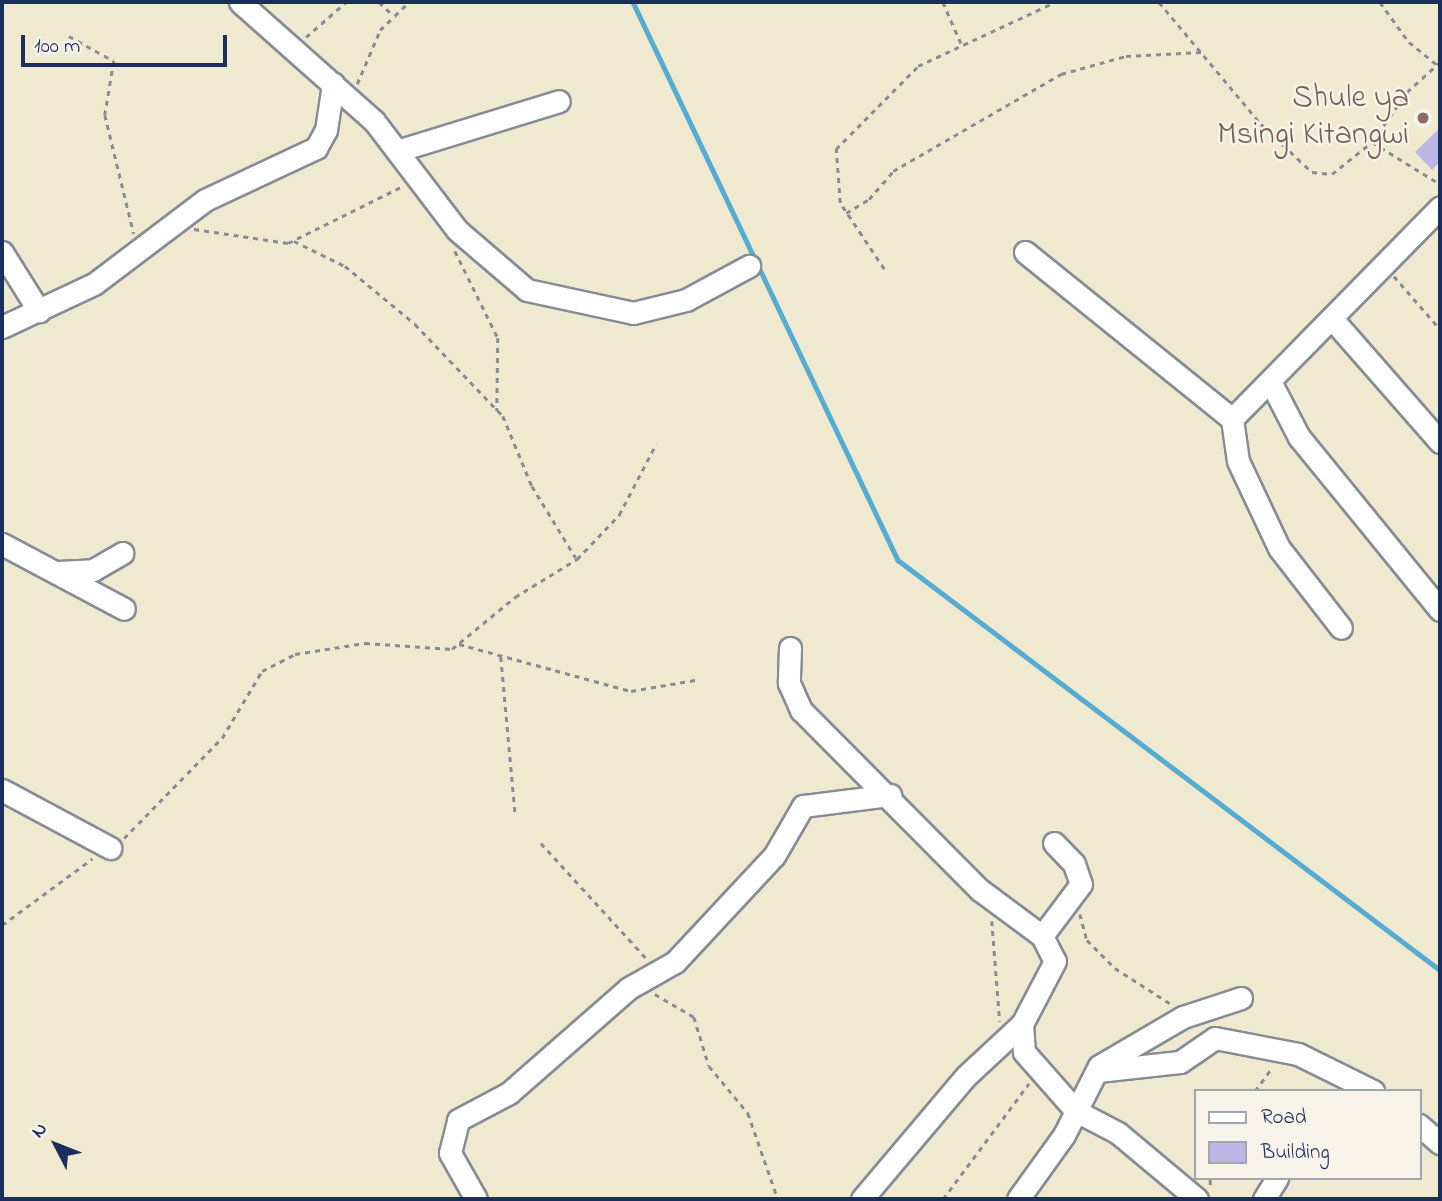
<!DOCTYPE html>
<html>
<head>
<meta charset="utf-8">
<style>
	body { margin:0 }
	#map { position:relative; width:1442px; height:1201px; overflow:hidden; background:#efe9cf; font-family:"Indie Flower",sans-serif }
	div>[style] { position:absolute }
	[style*='--x'] { left:calc(var(--x)*1px); top:calc(var(--y)*1px); width:calc(var(--w)*1px); rotate:calc(var(--a)*1deg) }
	.stream>* { height:4.5px; margin:-2.25px; padding:0 2.25px; transform-origin:2.25px; border-radius:2.25px; background:#55acd2 }
	.building>* { inset:0; background:#bdb5e3 }
	.path>* { height:2.5px; margin-top:-1.25px; transform-origin:0; background:repeating-linear-gradient(90deg,#858c96 0 5px,transparent 0 10px) }
	.roads { filter:drop-shadow(2px 0 #858c96) drop-shadow(-2px 0 #858c96) drop-shadow(0 2px #858c96) drop-shadow(0 -2px #858c96) }
	.minor>* { height:21px; margin:-10.5px; padding:0 10.5px; transform-origin:10.5px; border-radius:10.5px; background:#fff }
	.dots>* { width:19px; height:19px; translate:-50% -50%; box-sizing:border-box; border:4px solid #f7f3e8; border-radius:50% }
	span { translate:-50% -50%; white-space:nowrap; text-align:center; line-height:1.15; -webkit-text-stroke:5px #f7f3e8; paint-order:stroke }
	.education-label { font-size:32px; color:#785e54 }
	.right { translate:-100% -50%; text-align:right }
	.frame { position:absolute; inset:0; border:4px solid #1b2f5e; pointer-events:none }
	.legend { position:absolute; left:1194px; top:1089px; width:228px; height:91px; box-sizing:border-box; background:#f7f3e8; border:2px solid #9fa5b1; margin:0; padding:9px 12px; list-style:none; font-size:21px; color:#1b2f5e }
	.legend li { display:flex; align-items:center; gap:14px; height:35px }
	.legend b { width:35px; border:2px solid #9fa5b1 }
	.north { position:absolute; left:21px; top:1110px; width:70px; height:70px; -webkit-text-stroke:5px #f7f3e8; paint-order:stroke; rotate:312deg; font-size:19px; font-weight:700; line-height:28px; text-align:center; color:#1b2f5e }
	.north::after { content:''; display:block; margin:auto; width:24px; height:32px; background:#1b2f5e; clip-path:polygon(50% 0,100% 100%,50% 72%,0 100%) }
	.scale { position:absolute; left:21px; top:35px; width:206px; height:32px; box-sizing:border-box; border:4px solid #1b2f5e; border-top:0; padding-left:9px; font-size:21px; line-height:24px; white-space:nowrap; color:#1b2f5e; -webkit-text-stroke:5px #f7f3e8; paint-order:stroke }
</style>
</head>
<body>
<div id="map">
	<div class="stream">
		<i style="--x:633;--y:2;--w:618;--a:64.6"></i>
		<i style="--x:898;--y:560;--w:680;--a:37.11"></i>
	</div>
	<div class="building">
		<i style="clip-path:polygon(1440px 128px,1440px 162px,1432px 170px,1415px 152px)"></i>
	</div>
	<div class="path">
		<i style="--x:379;--y:2;--w:19;--a:43"></i>
		<i style="--x:943;--y:2;--w:45;--a:66.3"></i>
		<i style="--x:1159;--y:2;--w:159;--a:50.1"></i>
		<i style="--x:1261;--y:124;--w:70;--a:43.3"></i>
		<i style="--x:1312;--y:172;--w:20;--a:6"></i>
		<i style="--x:1332;--y:174;--w:51;--a:-38.7"></i>
		<i style="--x:1372;--y:142;--w:80;--a:31.7"></i>
		<i style="--x:1380;--y:2;--w:49;--a:54.1"></i>
		<i style="--x:1409;--y:42;--w:36;--a:39"></i>
		<i style="--x:69;--y:36;--w:51;--a:29.1"></i>
		<i style="--x:114;--y:61;--w:55;--a:99.5"></i>
		<i style="--x:105;--y:115;--w:122;--a:76.3"></i>
		<i style="--x:306;--y:37;--w:53;--a:-41.2"></i>
		<i style="--x:357;--y:84;--w:59;--a:-66.9"></i>
		<i style="--x:380;--y:30;--w:40;--a:-44"></i>
		<i style="--x:1372;--y:142;--w:61;--a:-55"></i>
		<i style="--x:1407;--y:92;--w:45;--a:-42.3"></i>
		<i style="--x:846;--y:213;--w:27;--a:-31"></i>
		<i style="--x:869;--y:199;--w:37;--a:-49"></i>
		<i style="--x:893;--y:171;--w:194;--a:-30"></i>
		<i style="--x:1061;--y:74;--w:67;--a:-15.5"></i>
		<i style="--x:1126;--y:56;--w:75;--a:-3.1"></i>
		<i style="--x:194;--y:229;--w:95;--a:8.5"></i>
		<i style="--x:288;--y:243;--w:128;--a:-26.4"></i>
		<i style="--x:294;--y:241;--w:57;--a:26.1"></i>
		<i style="--x:345;--y:266;--w:91;--a:39.6"></i>
		<i style="--x:415;--y:324;--w:127;--a:46.3"></i>
		<i style="--x:503;--y:416;--w:76;--a:67.5"></i>
		<i style="--x:532;--y:486;--w:84;--a:58.6"></i>
		<i style="--x:455;--y:251;--w:97;--a:63.7"></i>
		<i style="--x:498;--y:338;--w:73;--a:90.8"></i>
		<i style="--x:884;--y:269;--w:79;--a:-123.7"></i>
		<i style="--x:840;--y:203;--w:54;--a:-94.2"></i>
		<i style="--x:836;--y:149;--w:117;--a:-45.3"></i>
		<i style="--x:918;--y:66;--w:151;--a:-25"></i>
		<i style="--x:1394;--y:276;--w:70;--a:49"></i>
		<i style="--x:459;--y:644;--w:178;--a:15.3"></i>
		<i style="--x:631;--y:691;--w:65;--a:-9.8"></i>
		<i style="--x:501;--y:657;--w:156;--a:84.8"></i>
		<i style="--x:124;--y:838;--w:140;--a:-45.6"></i>
		<i style="--x:222;--y:738;--w:78;--a:-59.2"></i>
		<i style="--x:262;--y:671;--w:37;--a:-27"></i>
		<i style="--x:295;--y:654;--w:71;--a:-8.9"></i>
		<i style="--x:365;--y:643;--w:87;--a:3.9"></i>
		<i style="--x:452;--y:649;--w:82;--a:-39.5"></i>
		<i style="--x:515;--y:597;--w:73;--a:-31.5"></i>
		<i style="--x:577;--y:559;--w:61;--a:-46.3"></i>
		<i style="--x:619;--y:515;--w:80;--a:-62.5"></i>
		<i style="--x:541;--y:843;--w:159;--a:47.6"></i>
		<i style="--x:1080;--y:914;--w:27;--a:75"></i>
		<i style="--x:1087;--y:940;--w:40;--a:45"></i>
		<i style="--x:1115;--y:968;--w:67;--a:32.7"></i>
		<i style="--x:992;--y:921;--w:101;--a:85.5"></i>
		<i style="--x:2;--y:925;--w:112;--a:-36.3"></i>
		<i style="--x:655;--y:994;--w:45;--a:30.5"></i>
		<i style="--x:694;--y:1017;--w:51;--a:73"></i>
		<i style="--x:709;--y:1066;--w:61;--a:50.3"></i>
		<i style="--x:748;--y:1113;--w:91;--a:70.8"></i>
		<i style="--x:1255;--y:1091;--w:29;--a:-54"></i>
		<i style="--x:1210;--y:1185;--w:7;--a:-90"></i>
		<i style="--x:943;--y:1199;--w:144;--a:-53.4"></i>
	</div>
	<div class="roads">
		<div class="minor">
			<i style="--x:240;--y:2;--w:179;--a:41.6"></i>
			<i style="--x:374;--y:121;--w:137;--a:52.7"></i>
			<i style="--x:457;--y:230;--w:92;--a:40.6"></i>
			<i style="--x:527;--y:290;--w:108;--a:12.2"></i>
			<i style="--x:633;--y:313;--w:55;--a:-13.8"></i>
			<i style="--x:686;--y:300;--w:72;--a:-28.4"></i>
			<i style="--x:400;--y:150;--w:166;--a:-17.1"></i>
			<i style="--x:2;--y:252;--w:70;--a:57.9"></i>
			<i style="--x:1025;--y:252;--w:266;--a:38.9"></i>
			<i style="--x:1232;--y:419;--w:297;--a:-45.5"></i>
			<i style="--x:1334;--y:321;--w:161;--a:48.8"></i>
			<i style="--x:2;--y:327;--w:102;--a:-25.1"></i>
			<i style="--x:94;--y:284;--w:139;--a:-37.1"></i>
			<i style="--x:205;--y:200;--w:123;--a:-25.1"></i>
			<i style="--x:316;--y:148;--w:21;--a:-61"></i>
			<i style="--x:326;--y:130;--w:47;--a:-81.3"></i>
			<i style="--x:1272;--y:385;--w:59;--a:62.6"></i>
			<i style="--x:1299;--y:437;--w:223;--a:50.8"></i>
			<i style="--x:1232;--y:419;--w:42;--a:81.9"></i>
			<i style="--x:1238;--y:461;--w:96;--a:64.8"></i>
			<i style="--x:1279;--y:548;--w:101;--a:52.2"></i>
			<i style="--x:2;--y:544;--w:138;--a:28"></i>
			<i style="--x:58;--y:572;--w:35;--a:-3"></i>
			<i style="--x:93;--y:570;--w:34;--a:-30"></i>
			<i style="--x:790;--y:648;--w:35;--a:92"></i>
			<i style="--x:789;--y:683;--w:30;--a:66"></i>
			<i style="--x:801;--y:710;--w:254;--a:45.2"></i>
			<i style="--x:980;--y:890;--w:77;--a:36.6"></i>
			<i style="--x:2;--y:790;--w:123;--a:28.2"></i>
			<i style="--x:1054;--y:843;--w:29;--a:46"></i>
			<i style="--x:1074;--y:864;--w:21;--a:71"></i>
			<i style="--x:1081;--y:884;--w:65;--a:126.9"></i>
			<i style="--x:1042;--y:936;--w:28;--a:63"></i>
			<i style="--x:1055;--y:961;--w:71;--a:117.6"></i>
			<i style="--x:1022;--y:1024;--w:28;--a:86"></i>
			<i style="--x:1024;--y:1052;--w:79;--a:48.6"></i>
			<i style="--x:1076;--y:1111;--w:47;--a:27.6"></i>
			<i style="--x:1118;--y:1133;--w:103;--a:39.9"></i>
			<i style="--x:1098;--y:1071;--w:82;--a:-6.3"></i>
			<i style="--x:1180;--y:1062;--w:42;--a:-34.4"></i>
			<i style="--x:1215;--y:1038;--w:85;--a:10.9"></i>
			<i style="--x:1298;--y:1054;--w:84;--a:26.3"></i>
			<i style="--x:1419;--y:1125;--w:28;--a:41"></i>
			<i style="--x:476;--y:1199;--w:53;--a:-119.5"></i>
			<i style="--x:450;--y:1153;--w:34;--a:-76"></i>
			<i style="--x:458;--y:1120;--w:58;--a:-27.9"></i>
			<i style="--x:509;--y:1093;--w:159;--a:-41.2"></i>
			<i style="--x:629;--y:988;--w:53;--a:-29.5"></i>
			<i style="--x:675;--y:962;--w:145;--a:-47"></i>
			<i style="--x:774;--y:856;--w:58;--a:-59.9"></i>
			<i style="--x:803;--y:806;--w:88;--a:-7.2"></i>
			<i style="--x:862;--y:1199;--w:161;--a:-49.8"></i>
			<i style="--x:966;--y:1076;--w:76;--a:-42.9"></i>
			<i style="--x:1018;--y:1199;--w:79;--a:-54.3"></i>
			<i style="--x:1064;--y:1135;--w:77;--a:-63.1"></i>
			<i style="--x:1099;--y:1066;--w:97;--a:-30.3"></i>
			<i style="--x:1183;--y:1017;--w:61;--a:-18.1"></i>
			<i style="--x:1264;--y:1199;--w:25;--a:-58"></i>
		</div>
	</div>
	<div class="dots">
		<i style="left:1423px;top:118px;background:#8d6e63"></i>
	</div>
	<div class="education-label">
		<span class="right" style="left:1409px;top:118px">Shule ya<br>Msingi Kitangwi</span>
	</div>
	<div class="frame"></div>
	<ul class="legend">
	<li><b style="height:9px;background:#fff"></b>Road</li>
	<li><b style="height:19px;background:#bdb5e3"></b>Building</li>
	</ul>
	<div class="north">N</div>
	<div class="scale">100 m</div>
</div>
</body>
</html>
